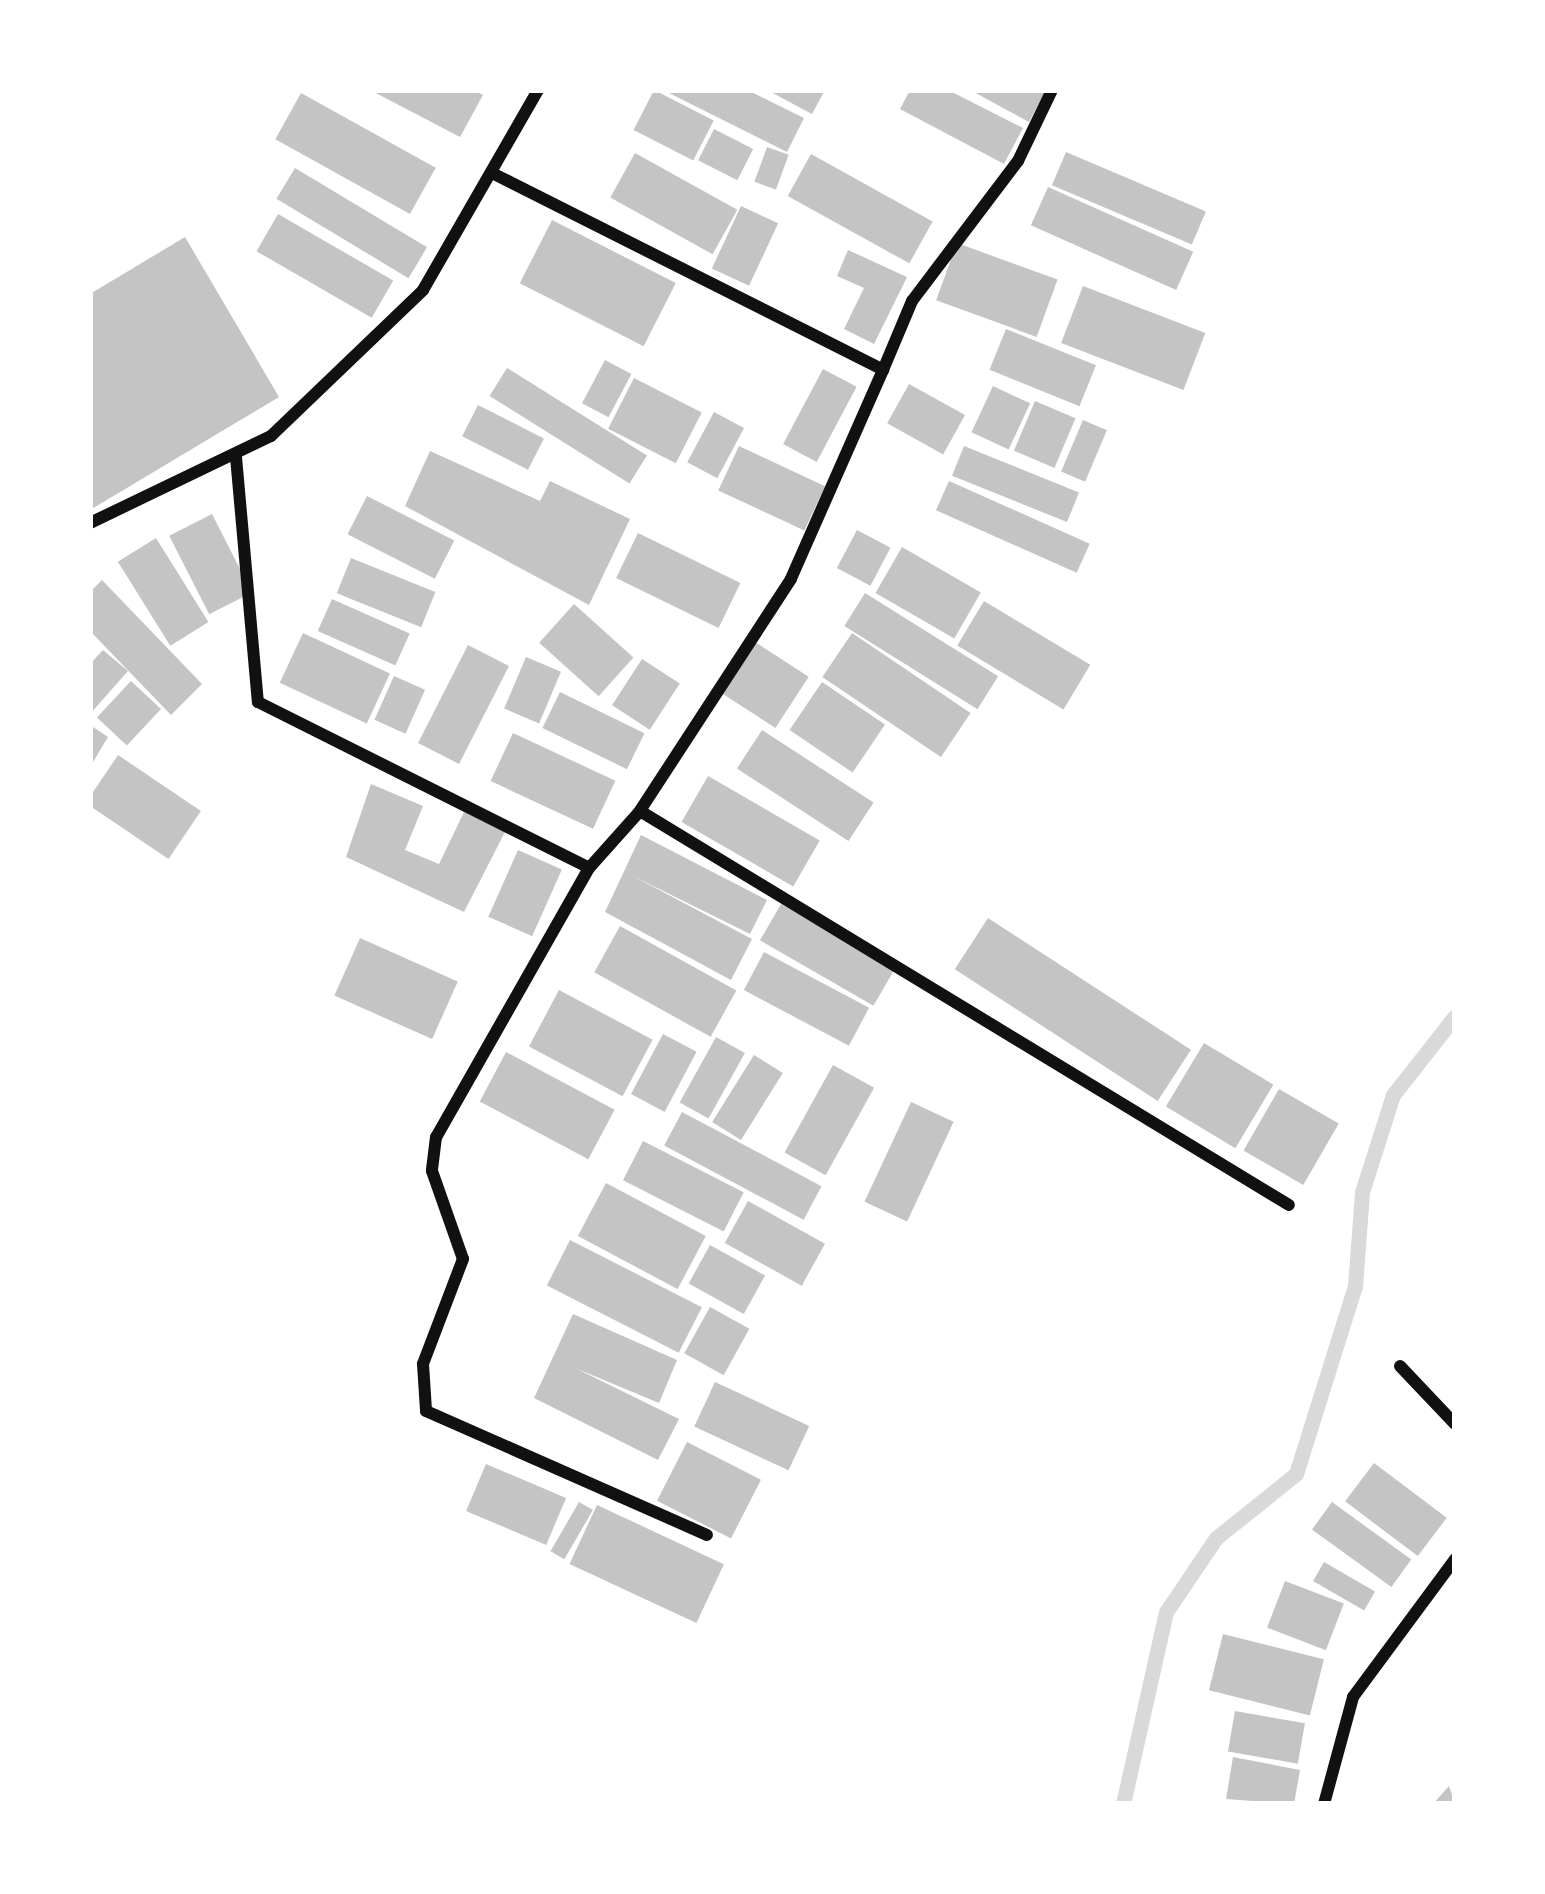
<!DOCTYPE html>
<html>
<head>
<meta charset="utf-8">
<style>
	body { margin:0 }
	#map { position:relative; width:1545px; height:1894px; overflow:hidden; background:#fff; font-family:"DejaVu Sans",sans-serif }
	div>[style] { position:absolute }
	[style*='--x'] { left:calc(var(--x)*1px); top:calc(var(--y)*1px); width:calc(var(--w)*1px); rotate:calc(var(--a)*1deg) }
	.stream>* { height:15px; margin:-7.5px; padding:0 7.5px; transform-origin:7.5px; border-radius:7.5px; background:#d9d9d9 }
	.building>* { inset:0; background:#c4c4c4; transform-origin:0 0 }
	.minor>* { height:12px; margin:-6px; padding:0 6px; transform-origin:6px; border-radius:6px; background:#111 }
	span { translate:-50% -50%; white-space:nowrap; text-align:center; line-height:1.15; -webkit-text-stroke:9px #fff; paint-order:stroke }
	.frame { position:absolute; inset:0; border:93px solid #fff; pointer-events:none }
</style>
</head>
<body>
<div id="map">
	<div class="stream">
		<i style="--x:1123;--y:1804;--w:197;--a:-77.4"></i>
		<i style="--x:1166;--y:1612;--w:89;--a:-56"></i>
		<i style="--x:1216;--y:1538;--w:102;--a:-38.7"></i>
		<i style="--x:1296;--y:1474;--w:197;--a:-72.6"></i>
		<i style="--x:1355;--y:1286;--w:94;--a:-85.7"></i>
		<i style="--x:1362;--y:1192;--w:102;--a:-72.3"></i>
		<i style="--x:1393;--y:1095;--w:100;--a:-51.9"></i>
	</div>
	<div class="building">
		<i style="clip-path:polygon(370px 90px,473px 90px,483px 95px,460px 137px)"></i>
		<i style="left:654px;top:90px;width:67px;height:45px;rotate:27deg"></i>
		<i style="clip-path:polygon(663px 90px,747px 90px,804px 118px,787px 152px)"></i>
		<i style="clip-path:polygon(767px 90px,825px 90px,812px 114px)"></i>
		<i style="clip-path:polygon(910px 90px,948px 90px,1023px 128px,1004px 164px,900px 109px)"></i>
		<i style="clip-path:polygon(970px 90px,1046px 90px,1029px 122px)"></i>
		<i style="left:301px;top:93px;width:154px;height:53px;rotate:29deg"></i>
		<i style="left:714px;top:129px;width:44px;height:35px;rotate:27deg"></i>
		<i style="left:767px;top:147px;width:23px;height:37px;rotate:20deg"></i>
		<i style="left:1066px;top:152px;width:152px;height:36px;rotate:23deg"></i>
		<i style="left:635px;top:153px;width:117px;height:51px;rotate:29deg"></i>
		<i style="left:811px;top:154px;width:139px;height:48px;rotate:29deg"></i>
		<i style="left:295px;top:168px;width:154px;height:36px;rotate:31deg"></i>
		<i style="left:1048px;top:187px;width:159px;height:42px;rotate:24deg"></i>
		<i style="left:741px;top:206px;width:41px;height:69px;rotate:25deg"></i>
		<i style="left:278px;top:214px;width:133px;height:43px;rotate:30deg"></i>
		<i style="left:552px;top:220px;width:139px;height:71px;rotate:27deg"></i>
		<i style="clip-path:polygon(185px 237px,279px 397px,90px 510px,90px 294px)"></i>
		<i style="left:957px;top:243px;width:107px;height:61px;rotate:20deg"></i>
		<i style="clip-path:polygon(848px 250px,907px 277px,874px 344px,844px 329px,864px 288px,837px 276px)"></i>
		<i style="left:1083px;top:286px;width:131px;height:61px;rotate:21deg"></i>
		<i style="left:1006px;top:329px;width:97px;height:44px;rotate:22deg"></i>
		<i style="left:605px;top:360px;width:30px;height:49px;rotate:28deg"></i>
		<i style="left:507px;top:368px;width:165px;height:33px;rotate:32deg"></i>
		<i style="left:823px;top:369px;width:38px;height:85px;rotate:28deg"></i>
		<i style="left:634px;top:378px;width:76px;height:57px;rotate:27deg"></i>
		<i style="left:909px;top:384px;width:64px;height:45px;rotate:29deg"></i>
		<i style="left:993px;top:386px;width:41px;height:51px;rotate:25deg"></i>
		<i style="left:1035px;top:401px;width:44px;height:54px;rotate:23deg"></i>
		<i style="left:478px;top:405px;width:74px;height:35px;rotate:27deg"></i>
		<i style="left:714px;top:412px;width:34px;height:57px;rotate:28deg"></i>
		<i style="left:1083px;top:420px;width:26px;height:56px;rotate:23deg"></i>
		<i style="left:739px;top:446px;width:95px;height:49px;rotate:25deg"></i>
		<i style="left:964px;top:446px;width:124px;height:32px;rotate:22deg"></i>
		<i style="clip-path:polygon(430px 451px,540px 501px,550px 481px,630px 519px,589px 605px,405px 506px)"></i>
		<i style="left:949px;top:481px;width:154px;height:32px;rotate:24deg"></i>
		<i style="left:367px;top:496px;width:98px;height:43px;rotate:27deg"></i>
		<i style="left:212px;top:514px;width:88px;height:48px;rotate:63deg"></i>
		<i style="left:857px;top:530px;width:38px;height:43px;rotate:28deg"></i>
		<i style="left:638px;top:533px;width:114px;height:50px;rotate:26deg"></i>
		<i style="left:156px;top:538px;width:99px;height:45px;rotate:58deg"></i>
		<i style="left:902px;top:547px;width:91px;height:53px;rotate:30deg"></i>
		<i style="left:351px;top:558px;width:91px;height:38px;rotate:22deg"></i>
		<i style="clip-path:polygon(102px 580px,202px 684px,171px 715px,90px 631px,90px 592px)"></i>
		<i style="left:865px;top:593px;width:157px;height:39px;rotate:32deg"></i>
		<i style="left:332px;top:599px;width:85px;height:35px;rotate:24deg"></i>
		<i style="left:984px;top:601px;width:124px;height:52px;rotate:31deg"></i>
		<i style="left:574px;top:604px;width:80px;height:52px;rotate:42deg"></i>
		<i style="left:303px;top:633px;width:96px;height:55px;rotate:25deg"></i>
		<i style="left:852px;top:633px;width:143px;height:53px;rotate:34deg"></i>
		<i style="left:755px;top:642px;width:64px;height:61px;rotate:33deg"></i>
		<i style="left:468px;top:645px;width:46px;height:110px;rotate:27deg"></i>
		<i style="clip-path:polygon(103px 650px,128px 671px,90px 714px,90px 664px)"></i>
		<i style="left:526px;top:657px;width:38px;height:56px;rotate:23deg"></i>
		<i style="left:642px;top:659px;width:45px;height:55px;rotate:33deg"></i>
		<i style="left:394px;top:676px;width:34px;height:48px;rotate:24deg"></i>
		<i style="left:131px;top:681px;width:41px;height:50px;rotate:43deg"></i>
		<i style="left:822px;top:682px;width:76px;height:58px;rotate:34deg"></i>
		<i style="left:560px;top:692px;width:94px;height:40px;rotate:26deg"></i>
		<i style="clip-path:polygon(90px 725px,108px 737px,90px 767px)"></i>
		<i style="left:762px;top:730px;width:133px;height:46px;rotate:33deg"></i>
		<i style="left:513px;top:733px;width:113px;height:53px;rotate:25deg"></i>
		<i style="left:118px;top:755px;width:100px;height:58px;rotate:34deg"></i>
		<i style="left:708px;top:776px;width:129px;height:53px;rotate:30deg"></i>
		<i style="clip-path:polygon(371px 784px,423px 806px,405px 850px,439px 864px,464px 812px,505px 832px,464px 912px,346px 857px)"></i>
		<i style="clip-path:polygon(641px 835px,767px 900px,750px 934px,631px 875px,752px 939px,731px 980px,605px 912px)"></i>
		<i style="left:518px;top:850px;width:48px;height:73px;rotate:24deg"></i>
		<i style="left:781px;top:904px;width:131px;height:42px;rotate:30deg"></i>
		<i style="left:988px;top:918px;width:242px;height:61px;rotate:33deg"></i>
		<i style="left:620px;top:926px;width:133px;height:53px;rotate:29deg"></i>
		<i style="left:360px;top:938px;width:107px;height:63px;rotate:24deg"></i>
		<i style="left:764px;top:952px;width:119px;height:43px;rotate:28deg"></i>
		<i style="left:559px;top:990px;width:106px;height:64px;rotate:28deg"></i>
		<i style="left:663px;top:1034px;width:38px;height:68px;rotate:28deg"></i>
		<i style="left:716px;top:1037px;width:33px;height:75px;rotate:29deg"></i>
		<i style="left:1204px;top:1043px;width:81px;height:74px;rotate:31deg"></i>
		<i style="left:506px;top:1052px;width:123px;height:56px;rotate:28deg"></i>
		<i style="left:754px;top:1055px;width:34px;height:79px;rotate:32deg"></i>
		<i style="left:833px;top:1065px;width:47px;height:100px;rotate:29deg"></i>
		<i style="left:1279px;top:1089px;width:69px;height:71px;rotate:30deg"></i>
		<i style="left:911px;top:1102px;width:47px;height:110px;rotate:25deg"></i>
		<i style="left:682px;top:1112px;width:158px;height:38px;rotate:28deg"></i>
		<i style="left:643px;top:1141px;width:113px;height:44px;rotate:27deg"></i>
		<i style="left:606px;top:1183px;width:113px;height:60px;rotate:28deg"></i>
		<i style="left:748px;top:1201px;width:88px;height:48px;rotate:29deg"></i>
		<i style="left:570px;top:1240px;width:148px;height:51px;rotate:27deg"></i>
		<i style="left:710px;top:1245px;width:63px;height:44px;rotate:29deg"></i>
		<i style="left:710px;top:1307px;width:45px;height:53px;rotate:29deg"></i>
		<i style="clip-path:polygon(573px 1314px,677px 1360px,659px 1403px,575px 1368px,679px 1419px,658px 1460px,534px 1398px)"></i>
		<i style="left:715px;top:1382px;width:104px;height:49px;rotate:25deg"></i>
		<i style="left:687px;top:1442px;width:83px;height:66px;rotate:27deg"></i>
		<i style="left:1374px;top:1463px;width:91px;height:48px;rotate:37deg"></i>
		<i style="left:486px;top:1464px;width:87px;height:51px;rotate:23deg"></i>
		<i style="left:579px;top:1502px;width:16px;height:57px;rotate:30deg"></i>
		<i style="left:1332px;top:1502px;width:98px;height:34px;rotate:36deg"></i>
		<i style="left:597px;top:1505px;width:140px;height:65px;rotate:25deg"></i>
		<i style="left:1324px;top:1562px;width:59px;height:22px;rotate:30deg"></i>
		<i style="left:1285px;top:1581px;width:63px;height:50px;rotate:21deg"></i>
		<i style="left:1223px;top:1634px;width:104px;height:58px;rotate:14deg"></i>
		<i style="left:1235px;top:1711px;width:71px;height:41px;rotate:10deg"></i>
		<i style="clip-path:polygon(1233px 1757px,1300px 1770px,1294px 1804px,1226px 1799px)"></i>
		<i style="clip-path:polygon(1449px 1786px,1455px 1804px,1433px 1804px)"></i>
	</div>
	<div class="minor">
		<i style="--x:492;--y:173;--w:438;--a:26.7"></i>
		<i style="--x:883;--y:370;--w:228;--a:113.8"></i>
		<i style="--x:791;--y:579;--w:277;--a:123.1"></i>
		<i style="--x:640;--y:811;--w:76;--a:131.8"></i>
		<i style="--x:589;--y:868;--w:309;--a:119.6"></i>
		<i style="--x:436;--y:1137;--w:34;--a:97"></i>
		<i style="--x:432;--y:1171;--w:93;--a:70.6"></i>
		<i style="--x:463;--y:1259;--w:112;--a:110.9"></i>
		<i style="--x:423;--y:1364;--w:47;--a:86.3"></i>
		<i style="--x:426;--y:1411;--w:307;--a:23.8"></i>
		<i style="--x:883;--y:370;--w:75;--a:-67.2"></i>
		<i style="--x:912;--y:301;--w:176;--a:-52.9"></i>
		<i style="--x:1018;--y:161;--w:79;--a:-64.4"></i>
		<i style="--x:236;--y:457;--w:246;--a:84.9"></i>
		<i style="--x:258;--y:702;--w:370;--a:26.6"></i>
		<i style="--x:90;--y:523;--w:201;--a:-25.7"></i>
		<i style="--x:271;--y:436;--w:211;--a:-43.8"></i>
		<i style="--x:423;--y:290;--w:231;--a:-60.1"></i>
		<i style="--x:640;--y:811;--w:759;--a:31.26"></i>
		<i style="--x:1400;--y:1366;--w:80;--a:46.5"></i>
		<i style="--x:1324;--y:1804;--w:111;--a:-74.8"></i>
		<i style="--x:1353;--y:1697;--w:172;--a:-53.5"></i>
	</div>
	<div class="frame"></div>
</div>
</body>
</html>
